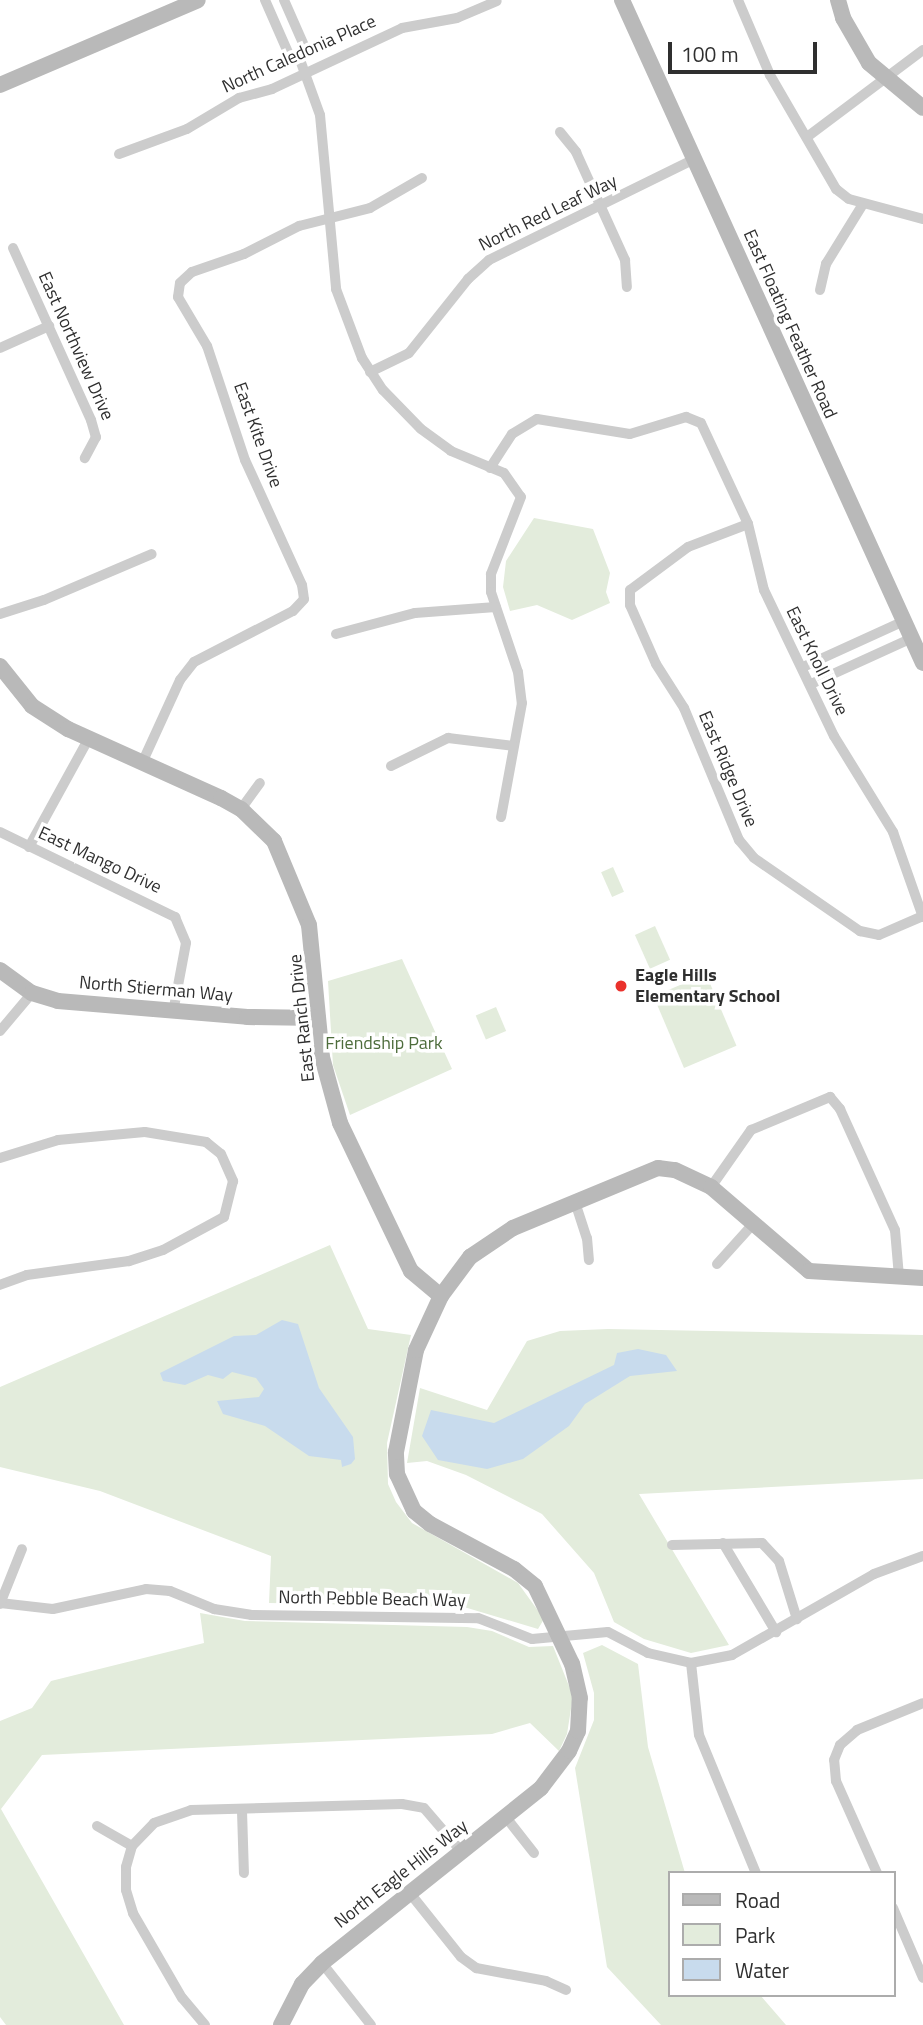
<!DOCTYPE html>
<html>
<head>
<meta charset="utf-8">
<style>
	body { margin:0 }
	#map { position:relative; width:923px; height:2025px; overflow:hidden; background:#fff; font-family:"Titillium Web",sans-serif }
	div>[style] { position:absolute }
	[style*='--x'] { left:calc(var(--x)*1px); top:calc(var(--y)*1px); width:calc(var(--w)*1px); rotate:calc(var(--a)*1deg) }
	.green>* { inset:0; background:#e3ecdc; transform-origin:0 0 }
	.water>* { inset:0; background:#c8dbed }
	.street>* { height:10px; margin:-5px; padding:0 5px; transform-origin:5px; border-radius:5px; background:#ccc }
	.secondary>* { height:16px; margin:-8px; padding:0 8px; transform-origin:8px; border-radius:8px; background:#b9b9b9 }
	.dots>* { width:19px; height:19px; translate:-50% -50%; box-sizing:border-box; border:4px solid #fff; border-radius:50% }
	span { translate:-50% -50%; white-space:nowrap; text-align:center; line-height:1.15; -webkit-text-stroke:7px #fff; paint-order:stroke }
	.street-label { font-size:18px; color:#2f2f2f }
	.poi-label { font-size:18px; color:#2f2f2f; font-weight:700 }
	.left { translate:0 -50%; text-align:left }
	.park-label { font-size:18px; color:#4d6c3b }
	.legend { position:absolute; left:668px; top:1871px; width:228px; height:126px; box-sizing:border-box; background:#fff; border:2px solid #acacac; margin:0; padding:9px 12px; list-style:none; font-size:21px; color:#2f2f2f }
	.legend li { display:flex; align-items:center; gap:14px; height:35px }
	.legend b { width:35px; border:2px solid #acacac }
	.scale { position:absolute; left:668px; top:42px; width:149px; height:32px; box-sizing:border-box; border:4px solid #2f2f2f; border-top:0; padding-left:9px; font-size:21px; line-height:24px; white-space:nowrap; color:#2f2f2f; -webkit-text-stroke:5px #fff; paint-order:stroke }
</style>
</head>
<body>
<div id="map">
	<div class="green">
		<i style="clip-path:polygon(534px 518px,593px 529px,610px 573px,606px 592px,610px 603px,572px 620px,537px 605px,510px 611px,503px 587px,506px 561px)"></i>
		<i style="left:613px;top:867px;width:27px;height:13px;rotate:66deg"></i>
		<i style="left:655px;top:926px;width:37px;height:22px;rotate:66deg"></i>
		<i style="clip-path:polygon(402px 959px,452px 1069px,350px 1115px,333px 1065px,328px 981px)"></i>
		<i style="left:706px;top:974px;width:78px;height:57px;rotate:67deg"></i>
		<i style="left:496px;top:1007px;width:26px;height:22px;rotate:67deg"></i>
		<i style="clip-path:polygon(330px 1245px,368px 1329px,411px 1335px,387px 1443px,388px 1484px,396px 1502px,412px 1523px,518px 1583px,544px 1619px,538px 1629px,464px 1607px,269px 1603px,271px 1556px,100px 1491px,0 1467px,0 1387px)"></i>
		<i style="clip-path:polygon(608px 1329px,923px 1335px,923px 1479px,639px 1494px,729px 1645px,691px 1653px,644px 1639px,614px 1622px,594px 1573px,542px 1514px,466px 1475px,427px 1461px,407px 1463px,420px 1388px,487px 1410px,527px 1341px,560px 1331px)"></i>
		<i style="clip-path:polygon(200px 1613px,245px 1621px,467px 1627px,492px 1631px,529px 1647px,553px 1646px,573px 1696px,567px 1734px,559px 1751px,530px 1723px,492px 1734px,42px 1755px,1px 1809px,124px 2025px,6px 2025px,0 2017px,0 1721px,32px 1708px,51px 1681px,204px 1643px)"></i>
		<i style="clip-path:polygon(602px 1645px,638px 1664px,648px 1747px,685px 1873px,669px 1873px,669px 1995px,760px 1995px,786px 2025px,661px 2025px,607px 1967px,575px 1768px,594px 1720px,594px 1693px,583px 1653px)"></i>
	</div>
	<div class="water">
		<i style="clip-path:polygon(282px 1320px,298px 1324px,319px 1388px,353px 1437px,355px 1459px,351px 1464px,342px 1467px,341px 1460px,309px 1456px,265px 1426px,223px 1414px,217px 1401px,259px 1397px,264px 1389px,256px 1378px,232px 1372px,223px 1379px,208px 1375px,185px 1385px,163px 1381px,160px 1373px,234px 1336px,256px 1335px)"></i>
		<i style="clip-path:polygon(638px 1349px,666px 1355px,677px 1371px,630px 1376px,585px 1404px,569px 1426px,523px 1459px,487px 1469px,438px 1460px,422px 1436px,431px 1410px,494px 1423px,614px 1365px,617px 1353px)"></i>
	</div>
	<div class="street">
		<i style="--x:265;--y:0;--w:62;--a:66.3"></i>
		<i style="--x:290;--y:57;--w:9;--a:0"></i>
		<i style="--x:284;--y:0;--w:55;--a:66.3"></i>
		<i style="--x:306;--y:50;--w:10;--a:135"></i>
		<i style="--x:738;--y:0;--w:82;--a:66.9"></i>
		<i style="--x:770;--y:75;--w:132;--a:59.9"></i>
		<i style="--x:836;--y:189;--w:16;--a:38"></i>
		<i style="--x:849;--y:199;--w:77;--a:15.1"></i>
		<i style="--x:299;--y:57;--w:62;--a:70.1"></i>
		<i style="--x:320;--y:115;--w:175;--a:84.7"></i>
		<i style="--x:336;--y:289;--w:74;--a:69.4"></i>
		<i style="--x:362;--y:358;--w:38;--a:57"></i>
		<i style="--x:383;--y:390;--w:54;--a:45.7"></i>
		<i style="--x:421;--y:429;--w:37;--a:36"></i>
		<i style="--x:451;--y:451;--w:57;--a:22.5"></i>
		<i style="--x:504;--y:473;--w:29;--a:55"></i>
		<i style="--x:521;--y:497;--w:83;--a:111.3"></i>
		<i style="--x:491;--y:574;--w:18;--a:90"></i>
		<i style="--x:491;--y:592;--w:84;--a:71.4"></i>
		<i style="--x:518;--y:672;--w:31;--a:83"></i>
		<i style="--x:522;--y:703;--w:116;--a:100.4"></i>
		<i style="--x:560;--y:132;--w:26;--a:51"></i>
		<i style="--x:576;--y:152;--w:119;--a:65.6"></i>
		<i style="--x:625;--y:260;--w:27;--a:86"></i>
		<i style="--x:807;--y:137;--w:145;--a:-36.9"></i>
		<i style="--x:119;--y:154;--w:72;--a:-20.2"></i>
		<i style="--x:187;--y:129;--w:61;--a:-30.8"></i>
		<i style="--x:239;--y:98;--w:34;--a:-15"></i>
		<i style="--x:272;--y:89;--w:144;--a:-25.1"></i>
		<i style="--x:402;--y:28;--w:56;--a:-10.3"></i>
		<i style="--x:457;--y:18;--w:43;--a:-23"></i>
		<i style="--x:13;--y:248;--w:189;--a:65.6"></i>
		<i style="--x:91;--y:420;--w:18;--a:74"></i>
		<i style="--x:96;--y:437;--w:24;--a:118"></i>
		<i style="--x:820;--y:290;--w:27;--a:-77"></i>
		<i style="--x:826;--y:264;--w:70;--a:-58.3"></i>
		<i style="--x:0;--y:348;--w:54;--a:-24.2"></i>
		<i style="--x:370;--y:372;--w:43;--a:-26"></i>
		<i style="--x:409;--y:353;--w:95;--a:-51.4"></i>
		<i style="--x:468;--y:279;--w:28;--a:-42"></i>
		<i style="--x:489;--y:260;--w:229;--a:-26.2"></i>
		<i style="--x:490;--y:468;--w:40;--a:-57.1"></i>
		<i style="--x:512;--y:434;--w:29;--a:-31"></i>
		<i style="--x:537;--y:419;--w:94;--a:9.2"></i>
		<i style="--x:630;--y:434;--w:59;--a:-16.9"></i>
		<i style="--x:686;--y:417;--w:16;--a:22"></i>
		<i style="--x:701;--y:423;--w:111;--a:65"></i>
		<i style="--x:748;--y:524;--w:68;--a:76.4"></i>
		<i style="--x:764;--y:590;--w:162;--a:64.4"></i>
		<i style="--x:834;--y:736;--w:113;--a:58.4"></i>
		<i style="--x:893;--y:832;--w:90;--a:70.6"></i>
		<i style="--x:748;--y:524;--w:64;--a:159"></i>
		<i style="--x:688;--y:547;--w:72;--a:143.4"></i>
		<i style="--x:630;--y:590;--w:15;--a:90"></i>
		<i style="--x:630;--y:605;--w:64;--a:66.2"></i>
		<i style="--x:656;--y:664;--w:52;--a:57.5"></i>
		<i style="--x:684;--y:708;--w:143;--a:67.4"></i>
		<i style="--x:739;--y:840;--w:23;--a:50"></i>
		<i style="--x:754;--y:858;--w:129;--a:34.6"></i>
		<i style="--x:860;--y:931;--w:19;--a:12"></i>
		<i style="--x:879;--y:935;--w:48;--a:-23.4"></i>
		<i style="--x:0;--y:614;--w:46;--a:-17.7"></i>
		<i style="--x:44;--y:600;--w:117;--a:-23.1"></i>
		<i style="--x:336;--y:634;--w:82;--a:-14.9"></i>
		<i style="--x:415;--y:613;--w:81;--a:-4.2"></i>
		<i style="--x:803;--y:667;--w:111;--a:-24.5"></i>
		<i style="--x:811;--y:684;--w:111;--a:-24.5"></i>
		<i style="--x:142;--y:763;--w:91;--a:-65.4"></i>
		<i style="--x:180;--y:680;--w:23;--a:-52"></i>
		<i style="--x:194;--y:662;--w:111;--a:-27.3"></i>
		<i style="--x:293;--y:611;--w:16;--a:-47"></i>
		<i style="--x:304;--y:599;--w:14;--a:-98"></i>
		<i style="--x:302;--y:585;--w:137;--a:-114.5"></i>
		<i style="--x:245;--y:460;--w:120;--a:-108.4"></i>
		<i style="--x:207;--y:346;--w:57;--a:-120.6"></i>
		<i style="--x:178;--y:297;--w:14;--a:-82"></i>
		<i style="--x:180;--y:283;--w:16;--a:-43"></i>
		<i style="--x:192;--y:272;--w:55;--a:-19.1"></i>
		<i style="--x:244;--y:254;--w:62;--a:-27"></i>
		<i style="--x:299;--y:226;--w:73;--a:-14.2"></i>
		<i style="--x:370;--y:208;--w:60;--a:-30"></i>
		<i style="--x:391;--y:766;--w:64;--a:-26.2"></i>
		<i style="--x:448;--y:738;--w:66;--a:6.9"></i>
		<i style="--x:241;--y:809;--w:32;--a:-54"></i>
		<i style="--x:0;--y:832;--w:195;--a:25.9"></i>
		<i style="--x:175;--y:917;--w:28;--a:67"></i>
		<i style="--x:186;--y:943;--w:65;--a:100.6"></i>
		<i style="--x:29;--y:847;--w:124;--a:-61.2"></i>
		<i style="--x:0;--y:1031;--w:50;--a:-49.9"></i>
		<i style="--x:0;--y:1158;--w:61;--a:-17.2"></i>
		<i style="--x:58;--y:1140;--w:87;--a:-5.3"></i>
		<i style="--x:145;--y:1132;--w:62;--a:9.3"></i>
		<i style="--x:206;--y:1142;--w:19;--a:39"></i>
		<i style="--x:221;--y:1154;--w:30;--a:66"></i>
		<i style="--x:233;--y:1181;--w:37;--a:104"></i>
		<i style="--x:224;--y:1217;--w:69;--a:151.6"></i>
		<i style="--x:163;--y:1250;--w:36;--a:162"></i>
		<i style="--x:129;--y:1261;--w:103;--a:172.2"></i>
		<i style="--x:27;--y:1275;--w:29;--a:160"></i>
		<i style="--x:711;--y:1187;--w:70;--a:-54.9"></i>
		<i style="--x:751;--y:1130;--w:86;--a:-22.7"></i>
		<i style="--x:830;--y:1097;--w:16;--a:50"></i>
		<i style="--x:840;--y:1109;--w:133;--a:65.6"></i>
		<i style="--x:895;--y:1230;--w:47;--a:85.1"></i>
		<i style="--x:575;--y:1202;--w:38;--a:72"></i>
		<i style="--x:587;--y:1238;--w:22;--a:85"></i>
		<i style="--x:717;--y:1264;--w:57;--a:-47.9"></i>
		<i style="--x:723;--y:1543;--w:104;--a:59.2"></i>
		<i style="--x:672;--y:1545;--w:90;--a:-1.3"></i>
		<i style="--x:762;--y:1543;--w:25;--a:47"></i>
		<i style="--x:779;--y:1561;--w:61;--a:72.8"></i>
		<i style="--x:0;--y:1603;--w:53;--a:6.5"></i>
		<i style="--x:53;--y:1609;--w:95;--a:-12.1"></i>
		<i style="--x:146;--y:1589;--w:24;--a:5"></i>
		<i style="--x:170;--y:1591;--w:48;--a:22.2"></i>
		<i style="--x:214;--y:1609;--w:37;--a:9"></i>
		<i style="--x:251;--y:1615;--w:227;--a:0.8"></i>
		<i style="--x:478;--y:1618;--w:58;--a:21.3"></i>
		<i style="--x:532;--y:1639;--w:76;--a:-5.3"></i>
		<i style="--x:608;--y:1632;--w:45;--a:27.7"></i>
		<i style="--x:648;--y:1653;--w:44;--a:13.1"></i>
		<i style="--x:691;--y:1663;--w:42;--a:-11"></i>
		<i style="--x:732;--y:1655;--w:163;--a:-29.7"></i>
		<i style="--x:874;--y:1574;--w:52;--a:-20.2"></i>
		<i style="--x:0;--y:1604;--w:59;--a:-68.2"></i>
		<i style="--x:691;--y:1663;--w:72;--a:83.7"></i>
		<i style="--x:699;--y:1735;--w:149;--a:67.6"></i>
		<i style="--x:242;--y:1811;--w:62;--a:88.2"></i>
		<i style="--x:505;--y:1816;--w:47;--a:51.9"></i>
		<i style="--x:97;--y:1826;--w:40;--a:29.7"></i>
		<i style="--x:877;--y:1873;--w:101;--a:-114"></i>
		<i style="--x:836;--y:1781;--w:21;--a:-95"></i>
		<i style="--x:834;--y:1760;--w:16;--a:-68"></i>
		<i style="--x:840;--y:1745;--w:23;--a:-41"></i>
		<i style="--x:857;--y:1730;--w:71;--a:-22.2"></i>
		<i style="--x:409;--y:1892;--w:83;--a:51.3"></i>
		<i style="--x:461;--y:1957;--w:19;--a:36"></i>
		<i style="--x:476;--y:1968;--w:71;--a:10.5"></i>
		<i style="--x:546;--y:1981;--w:22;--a:24"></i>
		<i style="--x:893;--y:1908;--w:76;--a:66.8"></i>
		<i style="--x:322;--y:1963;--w:79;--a:51.7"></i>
		<i style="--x:205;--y:2025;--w:35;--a:-130"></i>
		<i style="--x:182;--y:1998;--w:98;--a:-120"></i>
		<i style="--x:133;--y:1913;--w:24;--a:-107"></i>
		<i style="--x:126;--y:1890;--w:23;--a:-90"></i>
		<i style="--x:126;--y:1867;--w:22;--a:-74"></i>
		<i style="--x:132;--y:1846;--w:32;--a:-46"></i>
		<i style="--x:154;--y:1823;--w:39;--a:-19"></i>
		<i style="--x:191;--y:1810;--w:211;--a:-1.6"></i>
		<i style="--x:402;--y:1804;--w:22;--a:10"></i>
		<i style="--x:424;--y:1808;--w:57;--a:49.3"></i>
	</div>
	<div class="secondary">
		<i style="--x:622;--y:0;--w:728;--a:65.58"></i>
		<i style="--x:838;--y:0;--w:19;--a:74"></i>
		<i style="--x:843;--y:18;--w:52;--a:60"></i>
		<i style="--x:869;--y:63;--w:70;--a:39.8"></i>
		<i style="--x:0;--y:85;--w:215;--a:-23.2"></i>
		<i style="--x:0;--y:666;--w:51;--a:51.3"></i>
		<i style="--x:32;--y:706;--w:43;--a:32.6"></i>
		<i style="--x:68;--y:729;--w:168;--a:24.3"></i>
		<i style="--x:221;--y:798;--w:23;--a:29"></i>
		<i style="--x:241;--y:809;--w:46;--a:44.1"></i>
		<i style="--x:274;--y:841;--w:91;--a:67.4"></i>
		<i style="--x:309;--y:925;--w:133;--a:84.4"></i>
		<i style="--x:322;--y:1057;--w:68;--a:74.7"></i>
		<i style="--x:340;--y:1123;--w:164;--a:64.4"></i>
		<i style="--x:411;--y:1271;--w:39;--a:40"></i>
		<i style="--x:0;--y:970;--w:39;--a:36"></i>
		<i style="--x:32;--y:993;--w:27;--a:17"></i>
		<i style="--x:58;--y:1001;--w:190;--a:4.8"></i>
		<i style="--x:247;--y:1017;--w:71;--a:0.8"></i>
		<i style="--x:281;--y:2025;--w:46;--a:-62.9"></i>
		<i style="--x:302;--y:1984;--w:29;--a:-46"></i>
		<i style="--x:322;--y:1963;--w:280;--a:-38.6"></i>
		<i style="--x:541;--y:1788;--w:46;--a:-52.9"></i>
		<i style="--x:569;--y:1751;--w:22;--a:-66"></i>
		<i style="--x:578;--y:1731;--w:33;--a:-87"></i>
		<i style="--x:580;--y:1698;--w:35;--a:-103"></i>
		<i style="--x:572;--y:1664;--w:86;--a:-115.4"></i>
		<i style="--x:535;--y:1586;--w:27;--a:-141"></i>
		<i style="--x:514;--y:1569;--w:95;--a:-151.8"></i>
		<i style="--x:430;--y:1524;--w:21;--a:-141"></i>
		<i style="--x:414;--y:1511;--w:41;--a:-114.7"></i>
		<i style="--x:397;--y:1474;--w:22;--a:-93"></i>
		<i style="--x:396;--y:1452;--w:104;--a:-78.9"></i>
		<i style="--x:416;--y:1350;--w:60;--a:-65.2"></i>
		<i style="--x:441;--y:1296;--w:49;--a:-53.4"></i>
		<i style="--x:470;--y:1257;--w:52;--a:-34"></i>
		<i style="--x:513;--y:1228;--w:157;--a:-22.5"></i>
		<i style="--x:658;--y:1168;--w:17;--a:7"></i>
		<i style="--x:675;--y:1170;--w:40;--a:25"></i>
		<i style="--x:711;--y:1187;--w:129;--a:40.6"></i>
		<i style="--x:809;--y:1271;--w:114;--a:3.5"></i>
	</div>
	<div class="dots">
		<i style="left:621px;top:986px;background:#ea312c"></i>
	</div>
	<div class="street-label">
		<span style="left:299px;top:54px;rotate:-24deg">North Caledonia Place</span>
		<span style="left:548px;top:213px;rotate:-26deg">North Red Leaf Way</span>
		<span style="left:790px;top:324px;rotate:66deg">East Floating Feather Road</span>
		<span style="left:76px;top:346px;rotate:66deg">East Northview Drive</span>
		<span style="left:258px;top:435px;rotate:70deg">East Kite Drive</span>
		<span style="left:817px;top:661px;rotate:64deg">East Knoll Drive</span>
		<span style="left:728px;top:769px;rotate:67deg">East Ridge Drive</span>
		<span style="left:100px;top:860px;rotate:25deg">East Mango Drive</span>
		<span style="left:156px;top:989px;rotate:5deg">North Stierman Way</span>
		<span style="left:302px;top:1018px;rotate:-96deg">East Ranch Drive</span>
		<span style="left:372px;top:1599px;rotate:1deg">North Pebble Beach Way</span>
		<span style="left:401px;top:1874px;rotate:-38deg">North Eagle Hills Way</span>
	</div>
	<div class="poi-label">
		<span class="left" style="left:635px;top:986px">Eagle Hills<br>Elementary School</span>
	</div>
	<div class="park-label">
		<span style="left:384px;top:1043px">Friendship Park</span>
	</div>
	<ul class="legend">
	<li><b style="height:9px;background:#b9b9b9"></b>Road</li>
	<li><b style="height:19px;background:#e3ecdc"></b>Park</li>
	<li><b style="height:19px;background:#c8dbed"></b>Water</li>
	</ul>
	<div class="scale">100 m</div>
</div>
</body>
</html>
